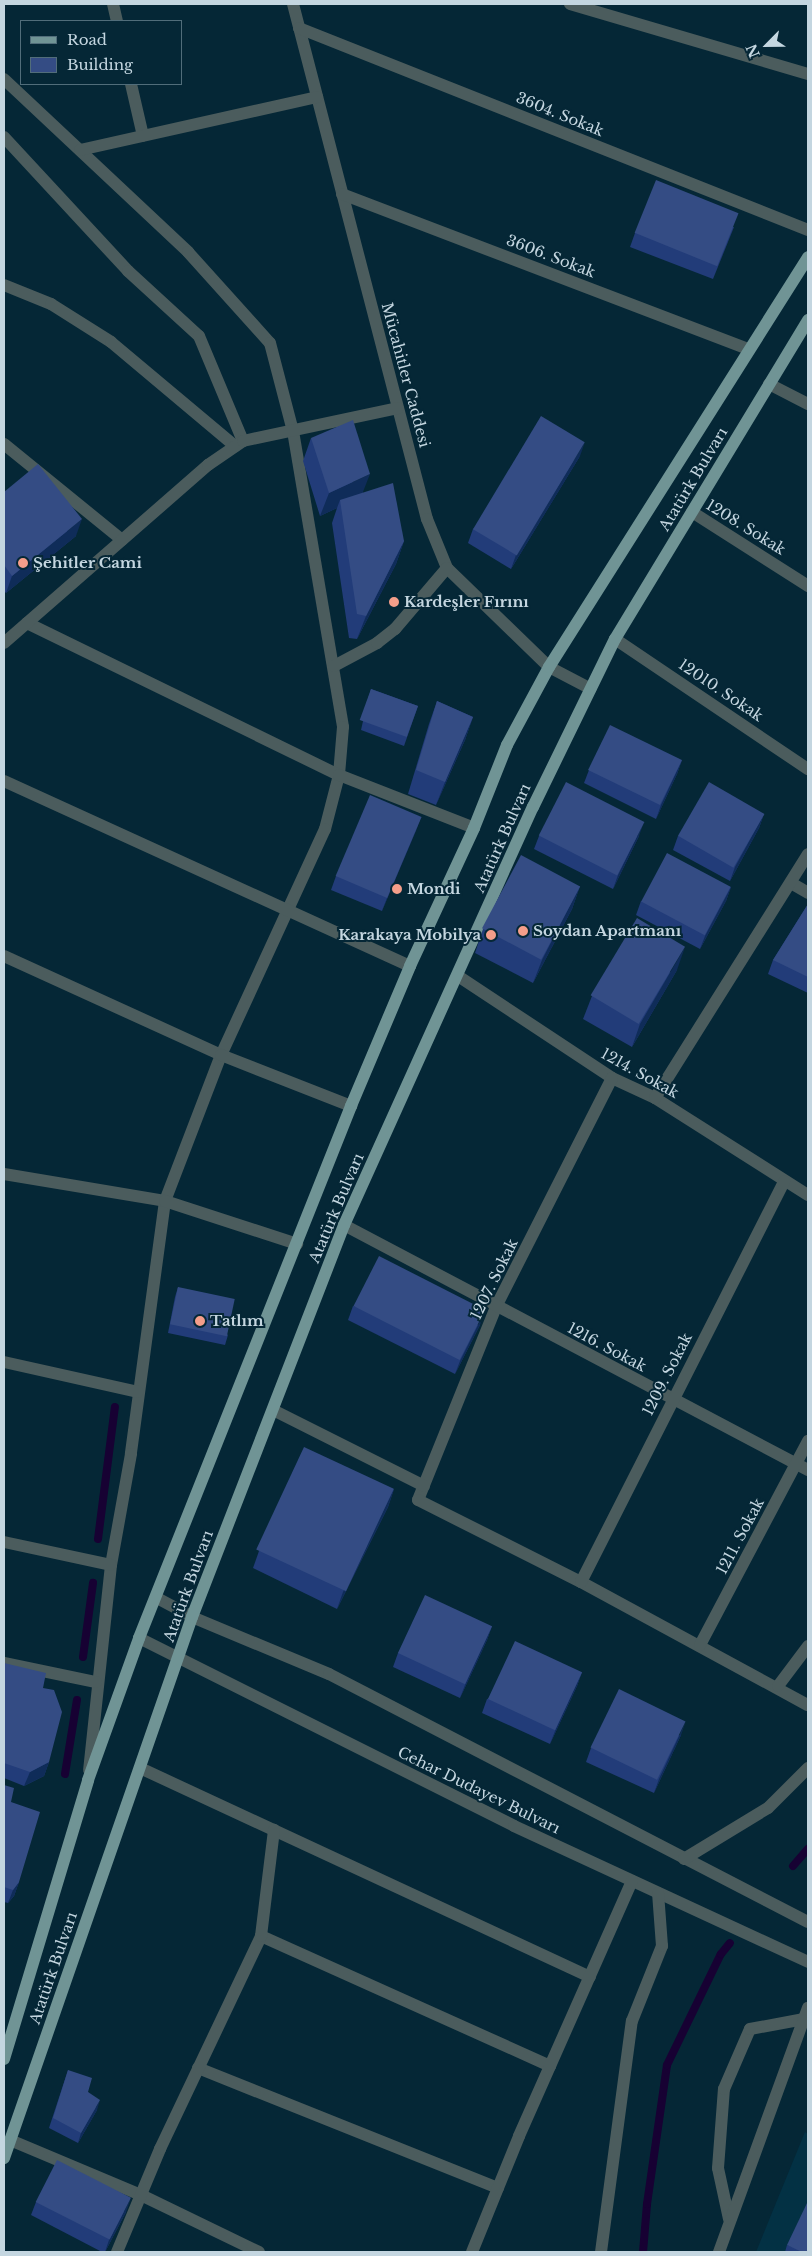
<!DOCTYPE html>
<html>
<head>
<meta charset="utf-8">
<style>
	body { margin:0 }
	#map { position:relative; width:812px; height:2256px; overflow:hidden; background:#052736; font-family:"Libre Baskerville",serif }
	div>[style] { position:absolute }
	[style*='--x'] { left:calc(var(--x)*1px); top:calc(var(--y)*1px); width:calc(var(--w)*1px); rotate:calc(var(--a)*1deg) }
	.built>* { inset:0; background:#033144 }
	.stream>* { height:8px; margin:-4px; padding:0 4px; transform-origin:4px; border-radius:4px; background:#170133 }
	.minor>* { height:12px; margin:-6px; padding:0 6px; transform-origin:6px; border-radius:6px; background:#4b5c5d }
	.major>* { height:12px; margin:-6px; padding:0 6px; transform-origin:6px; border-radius:6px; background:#709495 }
	.wall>* { inset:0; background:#223c79 }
	.shaded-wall>* { inset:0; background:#0f2c59 }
	.building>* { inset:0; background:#344c84; transform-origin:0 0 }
	.dots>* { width:14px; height:14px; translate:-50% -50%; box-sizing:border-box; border:2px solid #052736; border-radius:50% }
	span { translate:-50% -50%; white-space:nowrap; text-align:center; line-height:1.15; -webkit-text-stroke:4px #052736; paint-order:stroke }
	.street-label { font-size:15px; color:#c4d6e0 }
	.poi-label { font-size:15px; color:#c4d6e0; font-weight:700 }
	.left { translate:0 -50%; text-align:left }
	.right { translate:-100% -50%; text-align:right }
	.frame { position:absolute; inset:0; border:5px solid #c4d6e0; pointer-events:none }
	.legend { position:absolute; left:20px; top:20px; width:162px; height:65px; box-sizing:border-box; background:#052736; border:1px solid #516d7a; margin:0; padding:6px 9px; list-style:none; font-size:15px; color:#c4d6e0 }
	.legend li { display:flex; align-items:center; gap:10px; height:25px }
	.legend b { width:25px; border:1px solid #516d7a }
	.north { position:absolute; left:742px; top:20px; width:50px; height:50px; -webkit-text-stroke:4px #052736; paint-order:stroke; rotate:247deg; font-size:14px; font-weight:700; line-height:20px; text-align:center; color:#c4d6e0 }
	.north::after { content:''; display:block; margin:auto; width:18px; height:22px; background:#c4d6e0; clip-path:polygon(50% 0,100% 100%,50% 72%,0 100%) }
</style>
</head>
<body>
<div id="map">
	<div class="built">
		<i style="clip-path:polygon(805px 2132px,808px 2134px,808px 2252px,756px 2252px)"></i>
	</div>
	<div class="stream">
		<i style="--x:98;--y:1539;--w:133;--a:-82.7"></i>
		<i style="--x:83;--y:1657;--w:75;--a:-82.3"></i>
		<i style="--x:65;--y:1774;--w:75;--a:-80.8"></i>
		<i style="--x:793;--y:1866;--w:23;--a:-49"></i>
		<i style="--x:643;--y:2252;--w:48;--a:-85.2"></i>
		<i style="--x:647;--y:2204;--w:140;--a:-81.8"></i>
		<i style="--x:667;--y:2065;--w:123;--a:-64.1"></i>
		<i style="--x:721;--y:1954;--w:14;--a:-51"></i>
	</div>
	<div class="minor">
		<i style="--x:113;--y:4;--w:17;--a:77"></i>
		<i style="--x:293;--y:4;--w:532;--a:75.42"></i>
		<i style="--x:427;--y:519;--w:53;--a:67.8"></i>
		<i style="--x:447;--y:568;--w:142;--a:44.1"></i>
		<i style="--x:549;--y:667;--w:47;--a:27.6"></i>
		<i style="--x:570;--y:4;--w:248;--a:16.4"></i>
		<i style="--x:299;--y:28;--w:548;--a:21.65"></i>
		<i style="--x:4;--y:79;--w:253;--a:43.2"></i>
		<i style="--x:188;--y:252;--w:122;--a:48"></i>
		<i style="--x:270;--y:343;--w:91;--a:75.4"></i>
		<i style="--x:293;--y:431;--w:300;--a:80.4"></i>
		<i style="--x:343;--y:727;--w:48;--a:94.8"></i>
		<i style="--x:339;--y:775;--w:56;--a:104.5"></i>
		<i style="--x:325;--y:829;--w:249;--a:114.7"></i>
		<i style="--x:221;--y:1055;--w:156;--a:111"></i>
		<i style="--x:165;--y:1201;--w:255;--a:97.7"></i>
		<i style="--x:131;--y:1454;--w:113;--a:100.2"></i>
		<i style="--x:111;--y:1565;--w:206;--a:96.1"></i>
		<i style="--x:131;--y:84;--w:53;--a:77"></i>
		<i style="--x:4;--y:137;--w:183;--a:47.2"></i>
		<i style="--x:128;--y:271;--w:96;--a:42.5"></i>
		<i style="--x:199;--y:336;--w:114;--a:67.3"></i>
		<i style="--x:80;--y:150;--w:243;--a:-12.6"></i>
		<i style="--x:342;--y:194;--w:435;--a:20.9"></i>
		<i style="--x:4;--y:285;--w:51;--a:22"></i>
		<i style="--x:51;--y:304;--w:71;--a:32.3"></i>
		<i style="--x:111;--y:342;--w:162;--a:40"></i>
		<i style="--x:769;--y:384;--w:44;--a:27.1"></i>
		<i style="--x:4;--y:444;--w:152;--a:39.1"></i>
		<i style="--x:692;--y:512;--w:138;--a:32.5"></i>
		<i style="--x:27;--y:623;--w:347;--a:26"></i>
		<i style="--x:339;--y:775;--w:145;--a:21.4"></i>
		<i style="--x:615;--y:639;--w:233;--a:34"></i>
		<i style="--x:4;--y:643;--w:271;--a:-41.1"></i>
		<i style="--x:208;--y:465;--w:42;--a:-34.4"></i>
		<i style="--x:243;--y:441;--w:158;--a:-12"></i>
		<i style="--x:334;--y:666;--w:49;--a:-28.1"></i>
		<i style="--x:377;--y:643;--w:23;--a:-38"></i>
		<i style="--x:395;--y:629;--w:80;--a:-49.6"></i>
		<i style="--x:4;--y:781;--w:446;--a:24.5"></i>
		<i style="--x:791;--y:883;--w:20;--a:30"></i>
		<i style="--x:4;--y:956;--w:239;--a:24.5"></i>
		<i style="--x:221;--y:1055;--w:140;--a:21.4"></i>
		<i style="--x:458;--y:976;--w:185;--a:33.5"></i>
		<i style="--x:612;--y:1078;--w:47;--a:24.9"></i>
		<i style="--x:655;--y:1098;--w:181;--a:32.4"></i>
		<i style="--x:612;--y:1078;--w:257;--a:116.9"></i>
		<i style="--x:496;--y:1307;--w:208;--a:112"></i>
		<i style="--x:418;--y:1500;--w:182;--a:26.7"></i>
		<i style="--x:581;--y:1582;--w:258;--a:28.5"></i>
		<i style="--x:655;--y:1098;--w:288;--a:-57.9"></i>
		<i style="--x:4;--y:1174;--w:163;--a:9.5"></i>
		<i style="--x:165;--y:1201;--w:139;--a:18"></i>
		<i style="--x:344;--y:1225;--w:525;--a:27.83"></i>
		<i style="--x:4;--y:1362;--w:137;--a:12.6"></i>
		<i style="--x:273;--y:1410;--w:169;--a:26.7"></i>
		<i style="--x:4;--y:1542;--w:109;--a:12.1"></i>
		<i style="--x:581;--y:1582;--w:449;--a:-63.1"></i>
		<i style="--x:157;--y:1598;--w:40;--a:28"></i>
		<i style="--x:192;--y:1617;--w:148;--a:22.6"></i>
		<i style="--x:329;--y:1674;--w:539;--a:27.37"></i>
		<i style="--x:139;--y:1638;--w:419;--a:26.6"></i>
		<i style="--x:514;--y:1826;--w:324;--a:24.8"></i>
		<i style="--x:700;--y:1645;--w:231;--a:-62.1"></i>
		<i style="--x:4;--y:1663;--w:94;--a:11.7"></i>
		<i style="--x:778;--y:1686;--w:50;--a:-53.1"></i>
		<i style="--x:140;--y:1768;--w:496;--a:24.9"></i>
		<i style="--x:684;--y:1859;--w:98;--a:-31.3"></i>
		<i style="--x:768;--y:1808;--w:57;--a:-45"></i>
		<i style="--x:261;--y:1936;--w:317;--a:24.2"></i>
		<i style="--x:198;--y:2068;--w:323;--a:21.8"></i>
		<i style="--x:10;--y:2140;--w:142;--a:22.8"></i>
		<i style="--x:141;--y:2195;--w:131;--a:25.8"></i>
		<i style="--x:729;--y:2219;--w:52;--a:-102.2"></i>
		<i style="--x:718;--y:2168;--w:79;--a:-85.7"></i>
		<i style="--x:724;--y:2089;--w:65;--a:-66.6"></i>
		<i style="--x:750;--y:2029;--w:55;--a:-10.5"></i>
		<i style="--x:117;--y:2252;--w:112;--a:-67.3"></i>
		<i style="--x:160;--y:2149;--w:236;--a:-64.6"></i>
		<i style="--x:261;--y:1936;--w:107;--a:-83"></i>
		<i style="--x:472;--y:2252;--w:125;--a:-67.9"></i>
		<i style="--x:519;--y:2136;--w:279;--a:-66.1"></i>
		<i style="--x:601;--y:2252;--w:233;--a:-82.4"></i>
		<i style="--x:632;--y:2021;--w:81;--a:-68.2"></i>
		<i style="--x:662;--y:1946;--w:53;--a:-94.3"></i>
		<i style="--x:719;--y:2252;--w:260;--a:-70"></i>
	</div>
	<div class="major">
		<i style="--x:4;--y:2059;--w:291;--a:-73.2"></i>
		<i style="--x:88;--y:1780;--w:151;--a:-70.2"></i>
		<i style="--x:139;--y:1638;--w:573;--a:-68.27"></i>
		<i style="--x:351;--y:1106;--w:152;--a:-67.1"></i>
		<i style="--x:410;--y:966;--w:152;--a:-65.1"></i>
		<i style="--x:474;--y:828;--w:89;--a:-68.3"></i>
		<i style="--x:507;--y:745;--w:89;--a:-61.7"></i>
		<i style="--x:549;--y:667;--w:485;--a:-57.7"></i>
		<i style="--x:4;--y:2158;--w:573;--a:-70.84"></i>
		<i style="--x:192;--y:1617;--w:420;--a:-68.8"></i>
		<i style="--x:344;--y:1225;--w:459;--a:-65.7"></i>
		<i style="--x:533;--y:807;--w:187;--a:-64"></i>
		<i style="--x:615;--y:639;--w:373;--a:-58.8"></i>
	</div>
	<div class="wall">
		<i style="clip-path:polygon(734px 227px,713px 279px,630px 247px,635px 233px)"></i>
		<i style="clip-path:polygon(311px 438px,363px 493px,404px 541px,396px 564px,357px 639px,349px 638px,332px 523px,337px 508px,320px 516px,303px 461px)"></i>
		<i style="clip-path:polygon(580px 456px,511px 569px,468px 543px,473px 529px)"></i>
		<i style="clip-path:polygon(4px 492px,76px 536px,6px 593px,4px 591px)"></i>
		<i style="clip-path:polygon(371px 689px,418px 706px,404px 746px,361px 730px,368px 699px)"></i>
		<i style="clip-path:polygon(437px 701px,473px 717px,465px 740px,436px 805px,408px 794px,429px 724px)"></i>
		<i style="clip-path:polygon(682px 760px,677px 774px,656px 819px,584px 783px,589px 770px)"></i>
		<i style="clip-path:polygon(764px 814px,759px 828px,730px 881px,673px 850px,678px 836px)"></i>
		<i style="clip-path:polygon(421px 817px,382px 911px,331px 890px,336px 876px)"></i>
		<i style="clip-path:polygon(539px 836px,639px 836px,613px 889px,534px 849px)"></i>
		<i style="clip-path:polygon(580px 886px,572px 909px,533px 983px,475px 953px,483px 929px)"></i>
		<i style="clip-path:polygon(731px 887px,726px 901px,700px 949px,636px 915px,641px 901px)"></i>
		<i style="clip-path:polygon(808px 904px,808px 993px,768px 974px,773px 960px)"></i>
		<i style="clip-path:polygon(677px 970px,632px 1047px,583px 1019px,592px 996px)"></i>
		<i style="clip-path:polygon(178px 1287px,228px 1335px,225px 1345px,168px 1333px,175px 1297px)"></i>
		<i style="clip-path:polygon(353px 1306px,480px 1325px,455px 1374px,348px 1320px)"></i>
		<i style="clip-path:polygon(394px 1489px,388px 1507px,337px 1609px,253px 1568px,259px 1551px)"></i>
		<i style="clip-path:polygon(492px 1626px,487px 1640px,460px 1698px,393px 1667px,398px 1653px)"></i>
		<i style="clip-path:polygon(4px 1663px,43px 1688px,49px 1762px,44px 1776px,24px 1786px,4px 1778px)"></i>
		<i style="clip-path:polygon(582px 1672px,577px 1686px,550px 1744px,482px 1713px,487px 1699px)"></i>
		<i style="clip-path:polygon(681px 1735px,654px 1793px,586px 1762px,591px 1748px)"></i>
		<i style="clip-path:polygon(4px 1785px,11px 1802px,19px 1882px,14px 1896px,8px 1903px,4px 1902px)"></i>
		<i style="clip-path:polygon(68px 2070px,88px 2092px,97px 2110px,78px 2143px,49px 2128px)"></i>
		<i style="clip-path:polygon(36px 2202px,126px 2212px,105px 2252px,102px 2252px,31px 2215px)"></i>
		<i style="clip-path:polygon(787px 2245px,808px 2252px,785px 2252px)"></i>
	</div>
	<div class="shaded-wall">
		<i style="clip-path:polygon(585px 442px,580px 456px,511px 569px,516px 555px)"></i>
		<i style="clip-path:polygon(370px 474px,361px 497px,340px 500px,337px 508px,320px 516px,329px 493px)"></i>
		<i style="clip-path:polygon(82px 519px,76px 536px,6px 593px,12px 576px)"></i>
		<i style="clip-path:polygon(404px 541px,396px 564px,357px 639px,366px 616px)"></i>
		<i style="clip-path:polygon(473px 717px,465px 740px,436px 805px,445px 782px)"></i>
		<i style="clip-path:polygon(682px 760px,677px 774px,656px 819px,661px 805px)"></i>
		<i style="clip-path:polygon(764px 814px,759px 828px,730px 881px,735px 867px)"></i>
		<i style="clip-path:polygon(421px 817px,416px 831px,382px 911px,387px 898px)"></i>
		<i style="clip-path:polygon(644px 822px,639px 836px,613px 889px,618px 875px)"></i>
		<i style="clip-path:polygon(580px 886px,572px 909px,533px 983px,542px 960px)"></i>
		<i style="clip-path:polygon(731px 887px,726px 901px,700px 949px,705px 936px)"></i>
		<i style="clip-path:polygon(685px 947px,677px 970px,632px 1047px,640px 1024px)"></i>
		<i style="clip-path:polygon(485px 1311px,480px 1325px,455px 1374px,460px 1361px)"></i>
		<i style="clip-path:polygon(394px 1489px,388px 1507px,337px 1609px,343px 1592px)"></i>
		<i style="clip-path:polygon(492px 1626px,487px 1640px,460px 1698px,465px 1685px)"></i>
		<i style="clip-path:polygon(582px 1672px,577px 1686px,550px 1744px,555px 1731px)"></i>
		<i style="clip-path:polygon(686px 1721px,681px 1735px,654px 1793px,659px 1779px)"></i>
		<i style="clip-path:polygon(49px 1762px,44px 1776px,24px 1786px,30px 1772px)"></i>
		<i style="clip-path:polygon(19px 1882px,14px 1896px,8px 1903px,13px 1890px)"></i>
		<i style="clip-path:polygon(100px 2100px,97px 2110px,78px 2143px,81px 2133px)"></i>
		<i style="clip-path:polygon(131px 2198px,126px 2212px,105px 2252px,109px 2240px)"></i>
	</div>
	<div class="building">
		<i style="left:656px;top:180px;width:89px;height:57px;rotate:22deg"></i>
		<i style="left:541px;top:416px;width:51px;height:132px;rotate:31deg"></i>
		<i style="clip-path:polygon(353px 420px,370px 474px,329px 493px,311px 438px)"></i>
		<i style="clip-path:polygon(38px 464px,82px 519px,12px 576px,4px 565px,4px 492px)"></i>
		<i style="clip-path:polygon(393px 483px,404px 541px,366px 616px,357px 614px,340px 500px)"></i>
		<i style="left:371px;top:689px;width:50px;height:33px;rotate:20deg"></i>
		<i style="clip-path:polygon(437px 701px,473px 717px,445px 782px,416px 770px)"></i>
		<i style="left:610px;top:725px;width:80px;height:50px;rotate:26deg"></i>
		<i style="left:566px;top:782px;width:88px;height:60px;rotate:27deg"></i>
		<i style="left:709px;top:782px;width:64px;height:62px;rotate:30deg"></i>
		<i style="left:370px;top:795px;width:56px;height:88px;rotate:23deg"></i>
		<i style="left:667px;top:853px;width:72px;height:55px;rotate:28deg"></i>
		<i style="left:521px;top:855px;width:67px;height:83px;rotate:28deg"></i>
		<i style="clip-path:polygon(808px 904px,808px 977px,773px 960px)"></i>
		<i style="left:637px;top:918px;width:56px;height:90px;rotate:31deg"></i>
		<i style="left:379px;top:1256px;width:119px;height:56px;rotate:27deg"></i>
		<i style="left:178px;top:1287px;width:58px;height:38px;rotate:12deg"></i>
		<i style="left:304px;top:1447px;width:99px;height:113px;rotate:25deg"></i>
		<i style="left:425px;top:1595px;width:74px;height:64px;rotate:25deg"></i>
		<i style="left:515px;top:1641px;width:74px;height:64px;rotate:25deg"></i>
		<i style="clip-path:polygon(4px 1663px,46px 1673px,43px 1688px,54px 1690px,62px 1712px,49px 1762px,30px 1772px,4px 1763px)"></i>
		<i style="left:619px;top:1689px;width:74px;height:65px;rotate:26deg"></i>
		<i style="clip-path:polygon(4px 1785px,14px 1788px,11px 1802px,40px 1812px,19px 1882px,13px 1890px,4px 1887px)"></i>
		<i style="clip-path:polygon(68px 2070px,92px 2078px,88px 2092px,100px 2100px,81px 2133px,53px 2118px)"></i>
		<i style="left:57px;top:2160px;width:83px;height:47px;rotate:27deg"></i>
		<i style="clip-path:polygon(808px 2201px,808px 2252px,802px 2252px,787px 2245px)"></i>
	</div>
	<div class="dots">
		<i style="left:23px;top:563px;background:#f49e8a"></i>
		<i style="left:394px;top:602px;background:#f49e8a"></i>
		<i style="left:397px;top:889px;background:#f49e8a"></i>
		<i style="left:523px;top:931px;background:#f49e8a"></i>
		<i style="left:491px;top:935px;background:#f49e8a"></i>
		<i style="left:200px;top:1321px;background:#f49e8a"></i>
	</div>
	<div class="street-label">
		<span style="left:560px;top:114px;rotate:22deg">3604. Sokak</span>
		<span style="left:551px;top:256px;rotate:21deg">3606. Sokak</span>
		<span style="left:406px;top:375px;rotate:75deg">Mücahitler Caddesi</span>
		<span style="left:693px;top:479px;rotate:-59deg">Atatürk Bulvarı</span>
		<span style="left:746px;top:527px;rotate:32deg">1208. Sokak</span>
		<span style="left:721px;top:690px;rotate:34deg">12010. Sokak</span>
		<span style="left:502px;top:838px;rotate:-66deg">Atatürk Bulvarı</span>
		<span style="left:640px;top:1073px;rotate:29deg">1214. Sokak</span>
		<span style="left:336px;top:1208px;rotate:-67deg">Atatürk Bulvarı</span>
		<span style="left:494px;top:1279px;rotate:-64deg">1207. Sokak</span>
		<span style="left:607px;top:1347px;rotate:28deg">1216. Sokak</span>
		<span style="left:667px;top:1374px;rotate:-63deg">1209. Sokak</span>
		<span style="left:740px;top:1536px;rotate:-62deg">1211. Sokak</span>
		<span style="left:188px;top:1586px;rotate:-70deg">Atatürk Bulvarı</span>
		<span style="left:479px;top:1790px;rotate:26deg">Cehar Dudayev Bulvarı</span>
		<span style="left:53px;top:1968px;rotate:-71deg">Atatürk Bulvarı</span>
	</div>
	<div class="poi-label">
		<span class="left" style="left:33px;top:563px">Şehitler Cami</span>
		<span class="left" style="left:404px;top:602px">Kardeşler Fırını</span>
		<span class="left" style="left:407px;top:889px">Mondi</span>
		<span class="left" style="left:533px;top:931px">Soydan Apartmanı</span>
		<span class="right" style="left:481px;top:935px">Karakaya Mobilya</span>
		<span class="left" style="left:210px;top:1321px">Tatlım</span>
	</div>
	<div class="frame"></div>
	<ul class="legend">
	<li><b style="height:6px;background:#709495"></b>Road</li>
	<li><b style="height:14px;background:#344c84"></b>Building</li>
	</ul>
	<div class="north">N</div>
</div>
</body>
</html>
